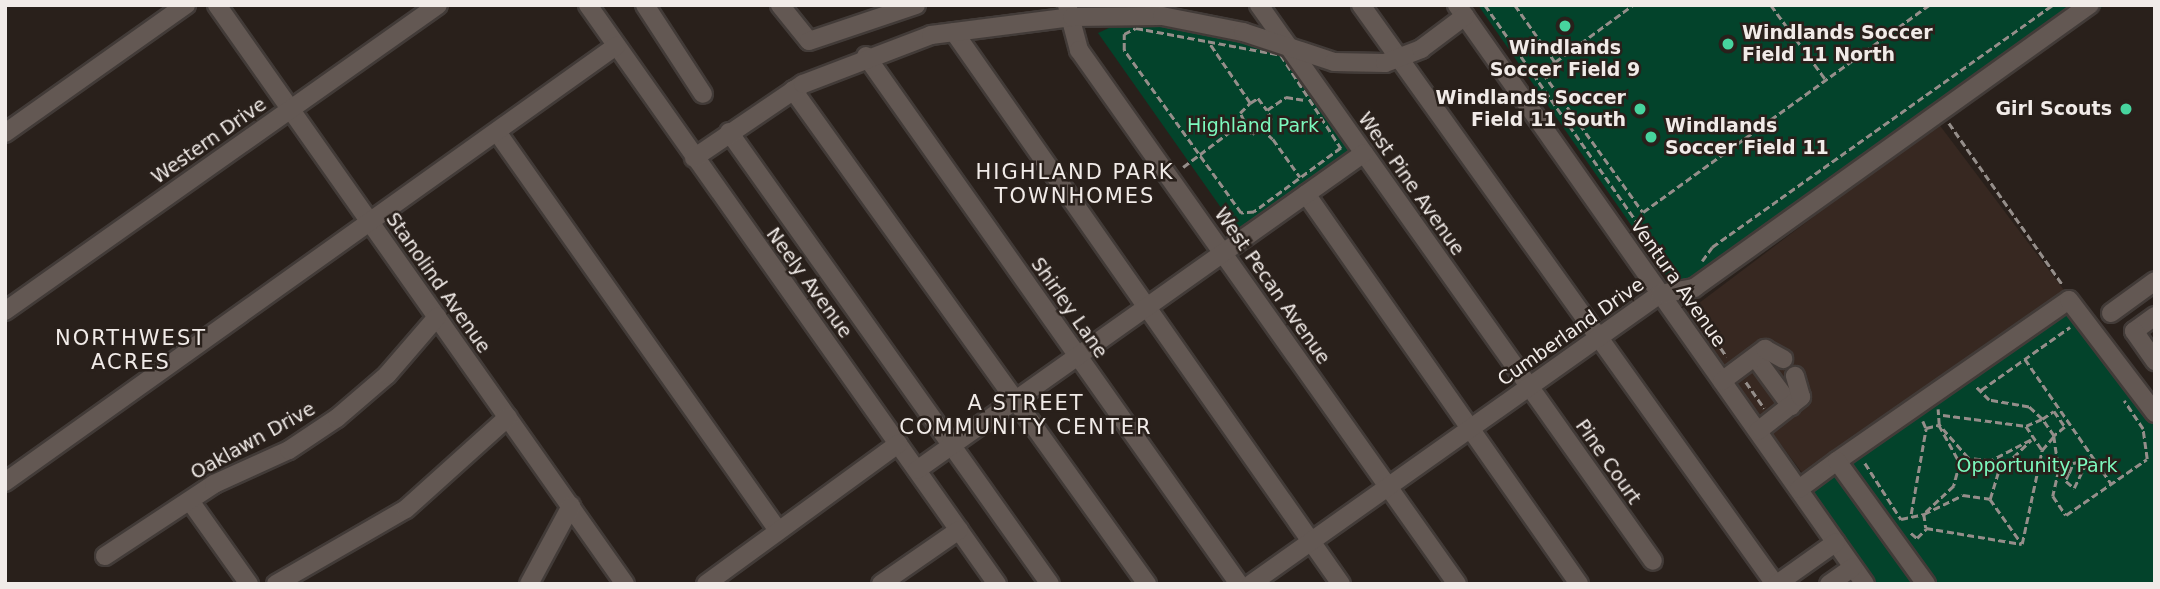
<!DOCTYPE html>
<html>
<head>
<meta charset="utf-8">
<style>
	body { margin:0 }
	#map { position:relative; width:2160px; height:589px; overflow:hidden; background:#29201b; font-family:"DejaVu Sans",sans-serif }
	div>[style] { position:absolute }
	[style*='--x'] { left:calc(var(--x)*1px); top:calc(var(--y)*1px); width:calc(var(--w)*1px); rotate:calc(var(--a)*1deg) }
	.built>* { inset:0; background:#372821; transform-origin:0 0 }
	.green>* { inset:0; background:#03432b }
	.path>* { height:2.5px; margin-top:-1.25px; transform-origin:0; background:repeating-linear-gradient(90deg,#958e8a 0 7px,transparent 0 10.5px) }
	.roads { filter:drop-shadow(2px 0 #423b38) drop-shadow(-2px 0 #423b38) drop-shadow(0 2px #423b38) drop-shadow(0 -2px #423b38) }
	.minor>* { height:18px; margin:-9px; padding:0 9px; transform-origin:9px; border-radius:9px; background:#635853 }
	.dots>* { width:19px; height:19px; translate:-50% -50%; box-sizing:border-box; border:4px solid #29201b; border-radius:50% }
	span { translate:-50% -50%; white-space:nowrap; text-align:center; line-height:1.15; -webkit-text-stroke:5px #29201b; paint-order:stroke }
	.poi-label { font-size:19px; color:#f1ebe8; font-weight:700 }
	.left { translate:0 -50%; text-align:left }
	.right { translate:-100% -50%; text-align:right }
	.park-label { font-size:19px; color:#7cf9be }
	.street-label { font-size:19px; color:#f1ebe8 }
	.neighbourhood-label { font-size:21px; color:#f1ebe8; letter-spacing:2px }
	.frame { position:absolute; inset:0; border:7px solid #f1ebe8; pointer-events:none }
</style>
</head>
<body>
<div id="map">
	<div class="built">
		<i style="left:1938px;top:123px;width:218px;height:319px;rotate:53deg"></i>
	</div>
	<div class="green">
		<i style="clip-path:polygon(1478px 5px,2105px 5px,1684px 301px)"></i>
		<i style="clip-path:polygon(1135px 16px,1289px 48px,1363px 153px,1243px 239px,1098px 33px)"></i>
		<i style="clip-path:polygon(2068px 298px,2155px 419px,2155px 584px,1873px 584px,1803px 484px)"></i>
	</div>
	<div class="path">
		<i style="--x:1485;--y:5;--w:330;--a:55"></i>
		<i style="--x:1515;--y:5;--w:70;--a:54.9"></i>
		<i style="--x:1555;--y:62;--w:97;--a:-36.2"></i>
		<i style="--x:1771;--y:5;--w:93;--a:53.7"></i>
		<i style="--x:1136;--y:28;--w:147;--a:10.5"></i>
		<i style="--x:1281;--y:55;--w:111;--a:57.2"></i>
		<i style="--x:1341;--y:148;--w:108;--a:143.7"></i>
		<i style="--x:1254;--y:212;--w:13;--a:176"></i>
		<i style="--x:1241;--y:213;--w:201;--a:-125.7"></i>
		<i style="--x:1124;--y:50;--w:16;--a:-90"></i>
		<i style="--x:1124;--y:34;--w:13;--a:-27"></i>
		<i style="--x:1555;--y:62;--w:16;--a:137"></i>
		<i style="--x:1543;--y:73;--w:171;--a:54.3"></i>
		<i style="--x:1643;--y:212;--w:353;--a:-35.9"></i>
		<i style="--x:1250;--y:103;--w:9;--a:-32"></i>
		<i style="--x:1258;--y:98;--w:15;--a:53"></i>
		<i style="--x:1244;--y:121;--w:15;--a:58"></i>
		<i style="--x:1252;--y:134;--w:11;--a:-34"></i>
		<i style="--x:1261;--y:128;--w:16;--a:43"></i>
		<i style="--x:1273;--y:139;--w:47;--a:54.6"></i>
		<i style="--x:1949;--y:123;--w:197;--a:54.9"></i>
		<i style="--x:1261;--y:128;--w:13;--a:-39"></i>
		<i style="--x:1271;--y:120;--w:11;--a:-112"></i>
		<i style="--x:1267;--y:110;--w:23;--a:-34"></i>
		<i style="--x:1286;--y:97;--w:19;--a:9"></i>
		<i style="--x:1183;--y:167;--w:76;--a:-37"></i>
		<i style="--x:1244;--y:121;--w:9;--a:-117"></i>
		<i style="--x:1240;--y:113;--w:14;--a:-45"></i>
		<i style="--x:1250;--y:103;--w:73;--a:-124.3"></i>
		<i style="--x:1702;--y:261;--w:17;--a:-54"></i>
		<i style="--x:1712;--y:247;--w:418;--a:-35.4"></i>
		<i style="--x:1691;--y:305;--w:63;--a:55.3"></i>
		<i style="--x:2025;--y:359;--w:151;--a:55.3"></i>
		<i style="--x:1746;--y:382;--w:32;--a:55"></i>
		<i style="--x:1981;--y:390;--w:109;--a:-35.3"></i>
		<i style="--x:2054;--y:411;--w:19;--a:55"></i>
		<i style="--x:2065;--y:427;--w:14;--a:141"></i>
		<i style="--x:2054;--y:436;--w:21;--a:-125"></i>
		<i style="--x:2042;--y:419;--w:14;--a:-34"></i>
		<i style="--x:1943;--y:415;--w:84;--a:7.5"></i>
		<i style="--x:2026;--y:426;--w:17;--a:-24"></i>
		<i style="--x:2042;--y:419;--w:18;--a:-137"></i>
		<i style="--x:2029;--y:407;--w:41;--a:-170.1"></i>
		<i style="--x:1989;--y:400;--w:20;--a:-135"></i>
		<i style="--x:1923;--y:421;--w:8;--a:67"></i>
		<i style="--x:1926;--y:428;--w:13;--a:-13"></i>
		<i style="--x:1939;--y:425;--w:16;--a:-94"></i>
		<i style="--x:2026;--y:426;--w:29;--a:56"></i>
		<i style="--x:2042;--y:450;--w:18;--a:-49"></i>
		<i style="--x:2054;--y:436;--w:34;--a:82"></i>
		<i style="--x:2059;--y:470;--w:27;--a:103"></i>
		<i style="--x:2053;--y:496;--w:23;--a:56"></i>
		<i style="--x:2066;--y:515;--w:98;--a:-34.7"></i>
		<i style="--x:2147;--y:459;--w:30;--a:-98"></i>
		<i style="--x:2143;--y:429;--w:34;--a:-124"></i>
		<i style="--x:1865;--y:463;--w:67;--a:57.3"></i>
		<i style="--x:1901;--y:519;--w:24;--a:-12"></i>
		<i style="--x:1924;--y:514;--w:14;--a:82"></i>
		<i style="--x:1926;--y:528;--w:97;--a:9.5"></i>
		<i style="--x:2059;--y:470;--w:10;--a:17"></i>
		<i style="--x:2069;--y:473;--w:11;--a:-68"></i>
		<i style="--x:2073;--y:463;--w:19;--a:-12"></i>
		<i style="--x:2069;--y:473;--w:9;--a:111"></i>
		<i style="--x:2066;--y:481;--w:11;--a:41"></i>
		<i style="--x:2074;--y:488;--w:28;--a:-64"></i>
		<i style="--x:1990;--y:499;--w:28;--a:-73"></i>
		<i style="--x:1998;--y:472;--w:46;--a:-44.1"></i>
		<i style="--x:2031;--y:440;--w:45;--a:152.3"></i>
		<i style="--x:1991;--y:461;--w:23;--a:-173"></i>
		<i style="--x:1968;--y:458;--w:44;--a:-131.3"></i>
		<i style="--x:1939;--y:425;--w:43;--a:61.1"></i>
		<i style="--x:1960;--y:463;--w:24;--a:105"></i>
		<i style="--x:1954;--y:486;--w:41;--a:137"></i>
		<i style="--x:1924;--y:514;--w:43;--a:-26"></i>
		<i style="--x:1963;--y:495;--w:27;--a:8"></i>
		<i style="--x:1990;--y:499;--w:55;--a:54.6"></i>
		<i style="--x:1911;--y:514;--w:87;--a:-80.1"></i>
		<i style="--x:1911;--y:533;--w:8;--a:40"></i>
		<i style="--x:1917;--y:538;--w:13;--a:-45"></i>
		<i style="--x:2022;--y:544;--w:96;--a:-78"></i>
	</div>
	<div class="roads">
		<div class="minor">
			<i style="--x:217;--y:5;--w:708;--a:54.83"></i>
			<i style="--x:588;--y:5;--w:709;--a:54.76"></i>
			<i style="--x:645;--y:5;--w:106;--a:56.9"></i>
			<i style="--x:780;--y:5;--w:46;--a:51.1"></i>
			<i style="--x:809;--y:41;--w:113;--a:-18.6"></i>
			<i style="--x:1067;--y:5;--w:47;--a:75.1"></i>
			<i style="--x:1079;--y:50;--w:654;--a:54.71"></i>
			<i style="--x:1259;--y:5;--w:681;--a:54.68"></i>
			<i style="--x:1361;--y:5;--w:712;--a:54.43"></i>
			<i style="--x:1457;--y:5;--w:708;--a:54.83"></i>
			<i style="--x:954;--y:32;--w:674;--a:54.97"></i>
			<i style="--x:866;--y:56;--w:646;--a:54.76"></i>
			<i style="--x:793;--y:90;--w:608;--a:54.37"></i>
			<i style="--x:497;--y:132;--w:488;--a:54.8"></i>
			<i style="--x:729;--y:132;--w:554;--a:54.62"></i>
			<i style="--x:5;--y:133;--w:222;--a:-35.3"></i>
			<i style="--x:694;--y:158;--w:132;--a:-34.2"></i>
			<i style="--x:803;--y:84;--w:137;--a:-20.9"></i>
			<i style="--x:931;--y:35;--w:142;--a:-7.3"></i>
			<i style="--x:1072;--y:17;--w:90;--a:-0.6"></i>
			<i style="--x:1162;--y:16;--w:83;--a:11.2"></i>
			<i style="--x:1243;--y:32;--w:96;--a:18.2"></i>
			<i style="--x:1334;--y:62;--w:51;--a:1.1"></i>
			<i style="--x:1385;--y:63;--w:39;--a:-21"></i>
			<i style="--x:1421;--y:49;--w:55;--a:-36.9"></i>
			<i style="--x:1306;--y:194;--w:476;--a:55"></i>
			<i style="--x:5;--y:311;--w:530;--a:-35.25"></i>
			<i style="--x:2111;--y:313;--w:54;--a:-36"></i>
			<i style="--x:2155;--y:316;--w:26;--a:144"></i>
			<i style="--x:2134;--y:331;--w:37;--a:55"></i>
			<i style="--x:1755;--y:357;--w:61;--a:53.7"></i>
			<i style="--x:1722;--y:381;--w:54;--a:-36.7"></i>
			<i style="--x:1765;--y:349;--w:21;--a:29"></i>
			<i style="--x:1758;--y:431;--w:55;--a:-38.3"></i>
			<i style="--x:1801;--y:397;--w:22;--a:-106"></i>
			<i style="--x:1837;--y:461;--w:282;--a:-34.8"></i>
			<i style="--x:2069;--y:300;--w:142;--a:52.7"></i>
			<i style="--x:917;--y:470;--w:548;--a:-35.34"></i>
			<i style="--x:5;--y:482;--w:751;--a:-35.51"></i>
			<i style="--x:1799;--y:489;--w:47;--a:-36.4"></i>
			<i style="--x:1837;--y:461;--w:152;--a:54.1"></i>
			<i style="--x:190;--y:501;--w:102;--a:54.6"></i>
			<i style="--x:105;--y:556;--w:131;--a:-33.4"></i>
			<i style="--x:214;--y:484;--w:82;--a:-24.4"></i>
			<i style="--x:289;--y:450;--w:58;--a:-33.7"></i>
			<i style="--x:337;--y:418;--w:66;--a:-40.7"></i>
			<i style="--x:387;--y:375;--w:77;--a:-49.2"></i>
			<i style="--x:276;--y:584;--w:150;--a:-30"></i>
			<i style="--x:406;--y:509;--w:137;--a:-42"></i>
			<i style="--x:529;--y:584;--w:89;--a:-61.7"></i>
			<i style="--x:706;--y:584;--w:238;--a:-36.1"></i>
			<i style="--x:881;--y:584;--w:95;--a:-34.7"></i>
			<i style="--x:1251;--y:584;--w:501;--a:-35.34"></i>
			<i style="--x:1660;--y:294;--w:35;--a:-10"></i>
			<i style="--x:1694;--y:288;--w:487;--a:-35.6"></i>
			<i style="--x:1777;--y:584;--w:72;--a:-35.4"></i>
			<i style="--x:1829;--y:584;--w:29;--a:-35"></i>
		</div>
	</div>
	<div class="dots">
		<i style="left:1565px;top:26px;background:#47d49e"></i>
		<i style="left:1728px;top:44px;background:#47d49e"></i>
		<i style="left:1640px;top:109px;background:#47d49e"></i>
		<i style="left:2126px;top:109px;background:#47d49e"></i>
		<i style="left:1651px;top:137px;background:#47d49e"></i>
	</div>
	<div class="poi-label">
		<span class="left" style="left:1742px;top:44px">Windlands Soccer<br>Field 11 North</span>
		<span style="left:1565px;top:59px">Windlands<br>Soccer Field 9</span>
		<span class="right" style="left:1626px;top:109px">Windlands Soccer<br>Field 11 South</span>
		<span class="right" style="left:2112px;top:109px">Girl Scouts</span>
		<span class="left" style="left:1665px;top:137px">Windlands<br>Soccer Field 11</span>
	</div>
	<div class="park-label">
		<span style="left:1253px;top:126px">Highland Park</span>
		<span style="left:2037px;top:466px">Opportunity Park</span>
	</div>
	<div class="street-label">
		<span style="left:209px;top:141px;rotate:-35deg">Western Drive</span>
		<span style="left:1411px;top:184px;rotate:55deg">West Pine Avenue</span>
		<span style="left:438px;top:283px;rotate:55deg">Stanolind Avenue</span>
		<span style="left:809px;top:283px;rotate:54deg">Neely Avenue</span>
		<span style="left:1678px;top:283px;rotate:55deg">Ventura Avenue</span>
		<span style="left:1272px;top:286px;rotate:55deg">West Pecan Avenue</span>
		<span style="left:1069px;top:308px;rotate:55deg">Shirley Lane</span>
		<span style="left:1571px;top:332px;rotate:-35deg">Cumberland Drive</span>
		<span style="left:253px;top:441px;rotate:-29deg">Oaklawn Drive</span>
		<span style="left:1608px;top:462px;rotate:55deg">Pine Court</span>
	</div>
	<div class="neighbourhood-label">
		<span style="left:1075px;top:184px">HIGHLAND PARK<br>TOWNHOMES</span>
		<span style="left:131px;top:350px">NORTHWEST<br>ACRES</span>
		<span style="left:1026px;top:415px">A STREET<br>COMMUNITY CENTER</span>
	</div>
	<div class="frame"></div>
</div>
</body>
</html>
